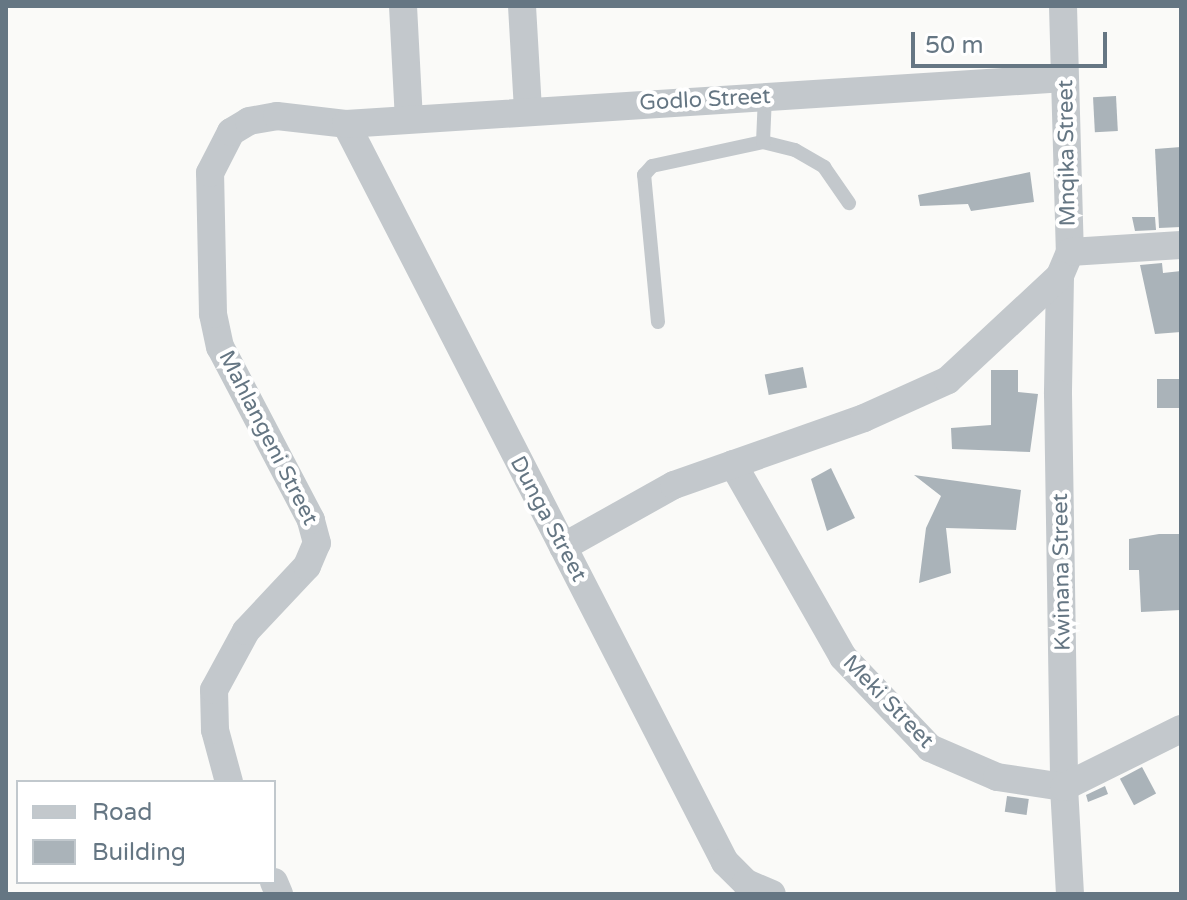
<!DOCTYPE html>
<html>
<head>
<meta charset="utf-8">
<style>
	body { margin:0 }
	#map { position:relative; width:1187px; height:900px; overflow:hidden; background:#fafaf8; font-family:"Varela Round",sans-serif }
	div>[style] { position:absolute }
	[style*='--x'] { left:calc(var(--x)*1px); top:calc(var(--y)*1px); width:calc(var(--w)*1px); rotate:calc(var(--a)*1deg) }
	.building>* { inset:0; background:#aab3b9; transform-origin:0 0 }
	.lane>* { height:14px; margin:-7px; padding:0 7px; transform-origin:7px; border-radius:7px; background:#c3c8cc }
	.street>* { height:28px; margin:-14px; padding:0 14px; transform-origin:14px; border-radius:14px; background:#c3c8cc }
	span { translate:-50% -50%; white-space:nowrap; text-align:center; line-height:1.15; -webkit-text-stroke:8px #fff; paint-order:stroke }
	.street-label { font-size:22px; color:#657683 }
	.frame { position:absolute; inset:0; border:8px solid #657683; pointer-events:none }
	.legend { position:absolute; left:16px; top:780px; width:260px; height:104px; box-sizing:border-box; background:#fff; border:2px solid #c1c8cd; margin:0; padding:10px 14px; list-style:none; font-size:24px; color:#657683 }
	.legend li { display:flex; align-items:center; gap:16px; height:40px }
	.legend b { width:40px; border:2px solid #c1c8cd }
	.scale { position:absolute; left:911px; top:32px; width:196px; height:36px; box-sizing:border-box; border:4px solid #657683; border-top:0; padding-left:10px; font-size:24px; line-height:28px; white-space:nowrap; color:#657683; -webkit-text-stroke:6px #fff; paint-order:stroke }
</style>
</head>
<body>
<div id="map">
	<div class="building">
		<i style="left:1116px;top:96px;width:35px;height:23px;rotate:87deg"></i>
		<i style="clip-path:polygon(1181px 147px,1181px 227px,1159px 228px,1155px 149px)"></i>
		<i style="clip-path:polygon(1030px 172px,1034px 202px,971px 211px,968px 204px,920px 206px,918px 195px)"></i>
		<i style="clip-path:polygon(1132px 217px,1155px 217px,1156px 230px,1135px 231px)"></i>
		<i style="clip-path:polygon(1162px 263px,1163px 273px,1181px 271px,1181px 332px,1155px 334px,1140px 265px)"></i>
		<i style="left:803px;top:367px;width:21px;height:39px;rotate:79deg"></i>
		<i style="clip-path:polygon(991px 370px,1018px 370px,1018px 392px,1038px 394px,1030px 452px,952px 449px,951px 428px,991px 425px)"></i>
		<i style="left:1157px;top:379px;width:24px;height:29px"></i>
		<i style="clip-path:polygon(831px 468px,855px 518px,827px 531px,811px 479px)"></i>
		<i style="clip-path:polygon(914px 475px,1021px 490px,1016px 530px,946px 528px,951px 573px,919px 583px,926px 528px,941px 496px)"></i>
		<i style="clip-path:polygon(1159px 534px,1181px 534px,1181px 610px,1141px 612px,1139px 570px,1129px 570px,1129px 539px)"></i>
		<i style="left:1142px;top:767px;width:30px;height:25px;rotate:62deg"></i>
		<i style="clip-path:polygon(1105px 786px,1108px 794px,1088px 802px,1086px 795px)"></i>
		<i style="left:1007px;top:796px;width:22px;height:16px;rotate:8deg"></i>
	</div>
	<div class="lane">
		<i style="--x:763;--y:142;--w:33;--a:14"></i>
		<i style="--x:795;--y:150;--w:34;--a:30"></i>
		<i style="--x:824;--y:167;--w:44;--a:55.2"></i>
		<i style="--x:658;--y:322;--w:148;--a:-95.4"></i>
		<i style="--x:644;--y:175;--w:12;--a:-48"></i>
		<i style="--x:652;--y:166;--w:114;--a:-12.2"></i>
		<i style="--x:763;--y:142;--w:46;--a:-87.5"></i>
	</div>
	<div class="street">
		<i style="--x:403;--y:6;--w:113;--a:87"></i>
		<i style="--x:522;--y:6;--w:104;--a:86.7"></i>
		<i style="--x:1063;--y:6;--w:246;--a:88.4"></i>
		<i style="--x:1070;--y:252;--w:26;--a:113"></i>
		<i style="--x:1060;--y:276;--w:118;--a:91"></i>
		<i style="--x:1058;--y:394;--w:393;--a:89.1"></i>
		<i style="--x:1064;--y:787;--w:107;--a:86.8"></i>
		<i style="--x:346;--y:124;--w:830;--a:62.82"></i>
		<i style="--x:725;--y:862;--w:30;--a:45"></i>
		<i style="--x:746;--y:883;--w:28;--a:23"></i>
		<i style="--x:1070;--y:252;--w:111;--a:-3.6"></i>
		<i style="--x:733;--y:464;--w:222;--a:60.3"></i>
		<i style="--x:843;--y:657;--w:126;--a:46.3"></i>
		<i style="--x:930;--y:748;--w:73;--a:23.4"></i>
		<i style="--x:997;--y:777;--w:68;--a:8.5"></i>
		<i style="--x:1064;--y:787;--w:131;--a:-26.4"></i>
		<i style="--x:563;--y:547;--w:127;--a:-29.2"></i>
		<i style="--x:674;--y:485;--w:201;--a:-19.4"></i>
		<i style="--x:864;--y:418;--w:92;--a:-24.3"></i>
		<i style="--x:948;--y:380;--w:153;--a:-42.9"></i>
		<i style="--x:229;--y:782;--w:54;--a:-105.1"></i>
		<i style="--x:215;--y:730;--w:40;--a:-91.4"></i>
		<i style="--x:214;--y:690;--w:67;--a:-61.5"></i>
		<i style="--x:246;--y:631;--w:89;--a:-46.8"></i>
		<i style="--x:307;--y:566;--w:25;--a:-67"></i>
		<i style="--x:317;--y:543;--w:24;--a:-105"></i>
		<i style="--x:311;--y:520;--w:195;--a:-117.7"></i>
		<i style="--x:220;--y:347;--w:34;--a:-102"></i>
		<i style="--x:213;--y:314;--w:141;--a:-91.2"></i>
		<i style="--x:210;--y:173;--w:46;--a:-62.9"></i>
		<i style="--x:231;--y:132;--w:21;--a:-31"></i>
		<i style="--x:249;--y:121;--w:28;--a:-10"></i>
		<i style="--x:277;--y:116;--w:69;--a:6.6"></i>
		<i style="--x:346;--y:124;--w:720;--a:-3.66"></i>
		<i style="--x:274;--y:882;--w:13;--a:67"></i>
	</div>
	<div class="street-label">
		<span style="left:705px;top:100px;rotate:-3deg">Godlo Street</span>
		<span style="left:1067px;top:153px;rotate:-91deg">Mnqika Street</span>
		<span style="left:268px;top:438px;rotate:63deg">Mahlangeni Street</span>
		<span style="left:548px;top:519px;rotate:62deg">Dunga Street</span>
		<span style="left:1062px;top:572px;rotate:-91deg">Kwinana Street</span>
		<span style="left:888px;top:702px;rotate:46deg">Meki Street</span>
	</div>
	<div class="frame"></div>
	<ul class="legend">
	<li><b style="height:10px;background:#c3c8cc"></b>Road</li>
	<li><b style="height:22px;background:#aab3b9"></b>Building</li>
	</ul>
	<div class="scale">50 m</div>
</div>
</body>
</html>
